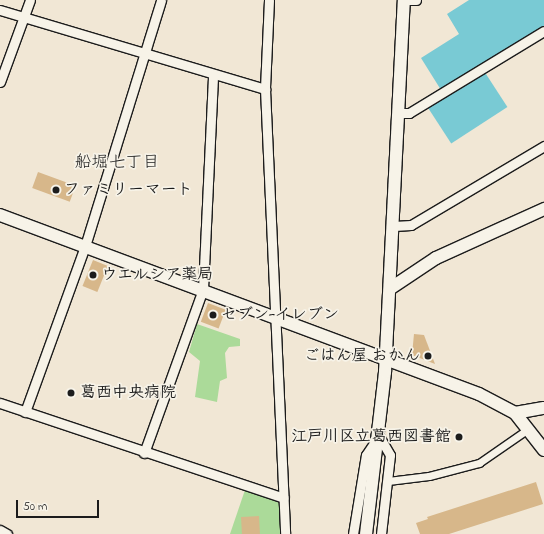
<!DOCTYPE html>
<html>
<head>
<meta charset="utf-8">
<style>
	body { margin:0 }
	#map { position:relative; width:544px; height:534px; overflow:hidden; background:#f1e7d5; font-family:"Indie Flower","Klee One",sans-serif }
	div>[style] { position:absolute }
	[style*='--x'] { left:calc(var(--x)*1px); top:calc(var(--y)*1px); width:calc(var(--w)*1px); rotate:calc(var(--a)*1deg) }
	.green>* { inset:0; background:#abda99 }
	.water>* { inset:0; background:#79cad4; transform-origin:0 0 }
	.building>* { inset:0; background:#d7b78a; transform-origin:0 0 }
	.roads { filter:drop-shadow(1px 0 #1c1c1c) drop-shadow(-1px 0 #1c1c1c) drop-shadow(0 1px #1c1c1c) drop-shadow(0 -1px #1c1c1c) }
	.pedestrian>* { height:7px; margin:-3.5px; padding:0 3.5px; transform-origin:3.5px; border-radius:3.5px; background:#f7f3e8 }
	.minor>* { height:9px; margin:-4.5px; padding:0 4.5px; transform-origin:4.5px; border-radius:4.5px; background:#f7f3e8 }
	.tertiary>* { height:12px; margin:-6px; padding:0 6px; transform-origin:6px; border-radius:6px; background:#f7f3e8 }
	.dots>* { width:11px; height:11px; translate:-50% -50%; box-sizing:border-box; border:2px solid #f7f3e8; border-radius:50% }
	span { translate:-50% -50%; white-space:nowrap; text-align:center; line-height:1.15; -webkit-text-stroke:3.5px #f7f3e8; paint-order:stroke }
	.poi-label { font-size:16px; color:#1c1c1c; font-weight:700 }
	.left { translate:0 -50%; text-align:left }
	.right { translate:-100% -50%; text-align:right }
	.neighbourhood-label { font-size:17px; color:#1c1c1c }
	.scale { position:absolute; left:16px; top:500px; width:83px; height:18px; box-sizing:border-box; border:2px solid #1c1c1c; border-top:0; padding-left:5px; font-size:12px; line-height:14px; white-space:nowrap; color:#1c1c1c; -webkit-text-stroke:3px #f7f3e8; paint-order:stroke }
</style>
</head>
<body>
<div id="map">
	<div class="green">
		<i style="clip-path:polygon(197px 324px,240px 339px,240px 346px,229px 347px,225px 353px,227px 378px,220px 381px,217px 402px,195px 397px,200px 361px,189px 352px)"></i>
		<i style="clip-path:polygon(245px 490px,280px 503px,282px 534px,230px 534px)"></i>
	</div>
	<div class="water">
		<i style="clip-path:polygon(469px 0,544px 0,544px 28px,441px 90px,421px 58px,459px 34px,447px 14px)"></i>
		<i style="left:484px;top:71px;width:43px;height:67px;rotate:57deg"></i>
	</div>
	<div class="building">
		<i style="left:38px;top:172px;width:40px;height:17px;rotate:20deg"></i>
		<i style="left:93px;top:260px;width:16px;height:28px;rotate:22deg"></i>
		<i style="left:208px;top:303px;width:19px;height:20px;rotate:21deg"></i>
		<i style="clip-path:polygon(414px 334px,424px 335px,435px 364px,412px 355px)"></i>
		<i style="clip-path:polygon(536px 482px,543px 504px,449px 534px,420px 534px,416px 523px,428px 519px,427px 517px)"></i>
		<i style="left:259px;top:516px;width:18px;height:18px;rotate:87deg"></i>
	</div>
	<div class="roads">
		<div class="pedestrian">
			<i style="--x:388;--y:481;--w:41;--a:-7"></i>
			<i style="--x:429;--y:476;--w:52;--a:-14.6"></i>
			<i style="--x:479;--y:463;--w:60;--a:-34.8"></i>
		</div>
		<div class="minor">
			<i style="--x:269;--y:0;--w:89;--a:92.6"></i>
			<i style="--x:265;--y:89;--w:445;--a:87.4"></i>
			<i style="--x:404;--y:0;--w:12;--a:0"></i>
			<i style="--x:0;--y:10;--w:277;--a:16.6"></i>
			<i style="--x:0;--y:82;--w:87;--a:-69.9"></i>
			<i style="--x:399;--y:113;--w:10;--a:0"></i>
			<i style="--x:409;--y:113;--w:158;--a:-31.3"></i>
			<i style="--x:394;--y:226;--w:17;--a:-3"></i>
			<i style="--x:411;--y:225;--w:155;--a:-30.7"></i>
			<i style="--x:0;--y:403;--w:299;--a:18.5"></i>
			<i style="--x:25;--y:412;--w:177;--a:-70.1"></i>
			<i style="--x:85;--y:246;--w:257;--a:-72.8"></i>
			<i style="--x:144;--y:453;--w:174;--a:-70.2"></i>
			<i style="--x:203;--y:289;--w:215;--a:-87.3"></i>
			<i style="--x:0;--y:530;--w:8;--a:30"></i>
			<i style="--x:353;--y:534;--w:80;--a:-80.7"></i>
			<i style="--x:366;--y:455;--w:23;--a:-56"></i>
			<i style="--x:379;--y:436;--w:22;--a:60"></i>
			<i style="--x:390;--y:455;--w:80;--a:96.5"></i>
		</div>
		<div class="tertiary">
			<i style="--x:0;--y:215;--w:511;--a:20.49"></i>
			<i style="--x:479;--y:394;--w:41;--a:27.8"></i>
			<i style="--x:515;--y:413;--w:47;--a:51.9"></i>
			<i style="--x:391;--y:288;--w:54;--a:-33.7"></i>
			<i style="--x:436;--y:258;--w:119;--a:-24.4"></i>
			<i style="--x:515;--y:413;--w:29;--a:-10"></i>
			<i style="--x:366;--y:534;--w:163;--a:-83.3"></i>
			<i style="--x:385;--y:372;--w:372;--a:-87.1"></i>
		</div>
	</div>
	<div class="dots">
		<i style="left:56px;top:190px;background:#1c1c1c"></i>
		<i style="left:93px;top:275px;background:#1c1c1c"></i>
		<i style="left:213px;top:315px;background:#1c1c1c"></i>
		<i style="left:428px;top:356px;background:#1c1c1c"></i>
		<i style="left:71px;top:393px;background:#1c1c1c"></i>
		<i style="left:459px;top:437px;background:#1c1c1c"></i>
	</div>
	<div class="poi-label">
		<span class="left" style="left:64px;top:190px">ファミリーマート</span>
		<span class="left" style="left:101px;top:275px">ウエルシア薬局</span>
		<span class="left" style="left:221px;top:315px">セブン-イレブン</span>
		<span class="right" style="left:420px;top:356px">ごはん屋 おかん</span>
		<span class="left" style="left:80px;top:393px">葛西中央病院</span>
		<span class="right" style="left:451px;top:437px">江戸川区立葛西図書館</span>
	</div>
	<div class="neighbourhood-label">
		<span style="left:117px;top:163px">船堀七丁目</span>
	</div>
	<div class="scale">50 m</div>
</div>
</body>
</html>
